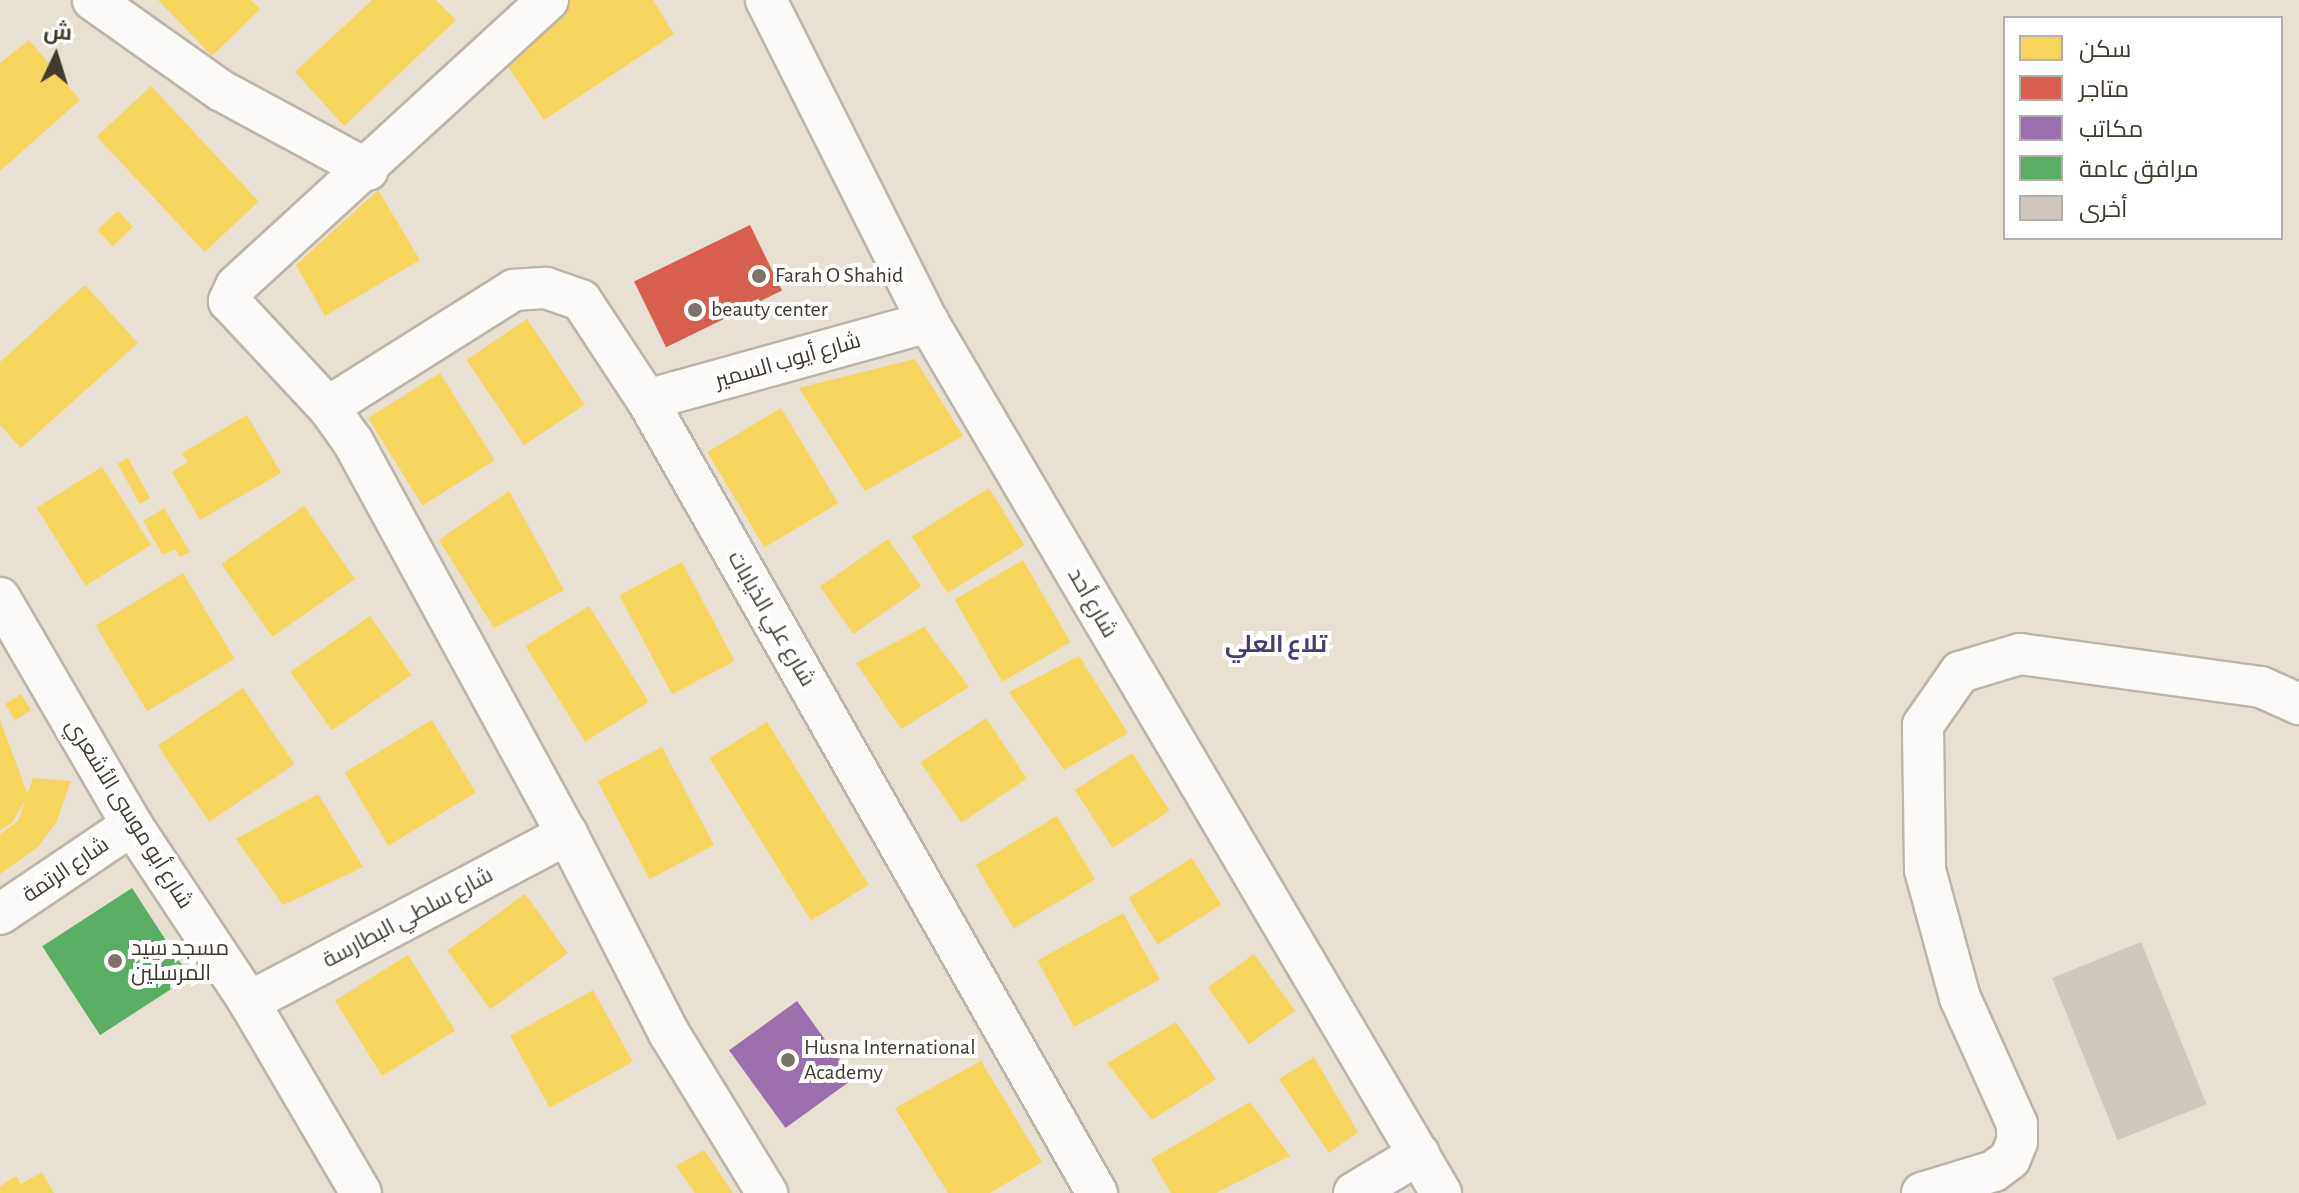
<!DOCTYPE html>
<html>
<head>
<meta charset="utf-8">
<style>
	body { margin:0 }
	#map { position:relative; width:2299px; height:1193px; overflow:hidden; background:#e8e0d2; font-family:"Alegreya Sans",Cairo,sans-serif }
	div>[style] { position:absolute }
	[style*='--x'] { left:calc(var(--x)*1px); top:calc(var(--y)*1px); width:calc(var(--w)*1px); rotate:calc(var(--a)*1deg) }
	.homes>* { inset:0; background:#f6d55c; transform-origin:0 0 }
	.shops>* { inset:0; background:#d6604d; transform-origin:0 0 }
	.offices>* { inset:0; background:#9970ab; transform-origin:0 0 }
	.public>* { inset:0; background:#5aae61; transform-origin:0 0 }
	.building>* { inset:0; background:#cfc7bd; transform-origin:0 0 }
	.roads { filter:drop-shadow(2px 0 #bcb6aa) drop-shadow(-2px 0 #bcb6aa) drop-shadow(0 2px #bcb6aa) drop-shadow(0 -2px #bcb6aa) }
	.minor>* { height:40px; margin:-20px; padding:0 20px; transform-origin:20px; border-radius:20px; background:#fcfaf8 }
	.dots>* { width:22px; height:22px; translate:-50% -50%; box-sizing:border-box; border:4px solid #fff; border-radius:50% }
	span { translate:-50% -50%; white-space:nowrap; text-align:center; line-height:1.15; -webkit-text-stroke:8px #fff; paint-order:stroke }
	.poi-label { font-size:22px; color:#403a2f }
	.left { translate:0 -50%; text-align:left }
	.street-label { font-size:22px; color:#403a2f }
	.neighbourhood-label { font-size:24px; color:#453c79; font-weight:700 }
	.legend { position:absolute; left:2003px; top:16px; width:280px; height:224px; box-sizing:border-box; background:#fff; border:2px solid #b3b0ac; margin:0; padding:10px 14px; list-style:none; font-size:24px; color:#403a2f }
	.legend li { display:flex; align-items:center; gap:16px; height:40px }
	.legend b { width:40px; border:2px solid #b3b0ac }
	.north { position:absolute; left:16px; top:16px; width:80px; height:80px; -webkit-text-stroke:6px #fff; paint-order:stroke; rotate:4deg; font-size:22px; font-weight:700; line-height:32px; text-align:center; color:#403a2f }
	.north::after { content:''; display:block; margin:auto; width:28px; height:36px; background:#403a2f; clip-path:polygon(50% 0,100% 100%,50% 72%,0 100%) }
</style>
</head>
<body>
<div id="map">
	<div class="homes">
		<i style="clip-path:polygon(158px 0,251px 0,260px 9px,212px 56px)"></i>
		<i style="clip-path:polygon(372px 0,436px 0,456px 20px,344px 126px,295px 72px)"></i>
		<i style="clip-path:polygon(564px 0,653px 0,674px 34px,544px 120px,503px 59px)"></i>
		<i style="clip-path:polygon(29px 40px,80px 100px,0 171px,0 63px)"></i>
		<i style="left:151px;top:86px;width:158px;height:74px;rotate:47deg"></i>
		<i style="clip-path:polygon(378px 190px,420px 260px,325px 316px,296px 265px)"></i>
		<i style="left:118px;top:211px;width:22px;height:28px;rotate:47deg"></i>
		<i style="clip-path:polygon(85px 285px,138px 343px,21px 448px,0 425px,0 362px)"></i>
		<i style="left:527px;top:319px;width:103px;height:73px;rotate:56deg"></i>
		<i style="clip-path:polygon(915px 359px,963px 436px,865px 491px,799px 388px)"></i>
		<i style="left:440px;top:373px;width:103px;height:85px;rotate:58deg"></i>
		<i style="left:781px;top:408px;width:111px;height:86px;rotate:59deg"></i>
		<i style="clip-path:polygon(247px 415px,281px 473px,200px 520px,172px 472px,188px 462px,182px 453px)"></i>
		<i style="left:128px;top:458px;width:46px;height:12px;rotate:61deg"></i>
		<i style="left:102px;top:467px;width:92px;height:77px;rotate:58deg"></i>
		<i style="left:989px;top:488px;width:67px;height:91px;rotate:58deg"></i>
		<i style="clip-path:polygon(509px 491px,564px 590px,494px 628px,439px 540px)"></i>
		<i style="left:304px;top:506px;width:89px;height:101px;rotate:55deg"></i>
		<i style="clip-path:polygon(164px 508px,190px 552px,180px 557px,175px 549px,163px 555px,143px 521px)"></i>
		<i style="left:888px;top:539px;width:58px;height:83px;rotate:55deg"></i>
		<i style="left:1023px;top:560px;width:95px;height:79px;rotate:60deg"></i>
		<i style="left:682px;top:562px;width:112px;height:71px;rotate:62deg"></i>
		<i style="left:183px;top:573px;width:100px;height:102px;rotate:59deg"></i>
		<i style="left:589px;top:606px;width:113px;height:75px;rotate:58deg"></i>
		<i style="left:370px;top:616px;width:72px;height:97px;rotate:55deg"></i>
		<i style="clip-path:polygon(924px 627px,969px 687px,901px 729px,856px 663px)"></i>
		<i style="clip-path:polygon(1079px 656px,1128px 733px,1064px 770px,1009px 692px)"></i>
		<i style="left:243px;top:688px;width:92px;height:103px;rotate:56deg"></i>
		<i style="left:21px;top:694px;width:19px;height:19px;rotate:58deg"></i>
		<i style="left:986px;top:718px;width:73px;height:79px;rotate:56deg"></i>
		<i style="clip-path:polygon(0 720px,28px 795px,12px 823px,0 830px)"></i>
		<i style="left:432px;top:720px;width:85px;height:102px;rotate:59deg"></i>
		<i style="left:767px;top:722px;width:192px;height:68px;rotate:58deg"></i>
		<i style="left:662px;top:747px;width:111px;height:73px;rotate:62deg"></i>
		<i style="left:1132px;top:753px;width:69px;height:68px;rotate:57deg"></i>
		<i style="clip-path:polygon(33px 778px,71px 781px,56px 823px,38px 847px,0 874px,0 834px,18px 821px)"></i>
		<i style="clip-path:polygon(318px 794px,363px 867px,283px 905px,236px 839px)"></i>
		<i style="left:1057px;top:816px;width:74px;height:95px;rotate:59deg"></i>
		<i style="left:1192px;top:858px;width:55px;height:75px;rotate:58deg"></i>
		<i style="left:525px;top:894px;width:73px;height:96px;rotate:54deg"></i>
		<i style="left:1123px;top:913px;width:76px;height:98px;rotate:61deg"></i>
		<i style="left:1254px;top:954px;width:70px;height:57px;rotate:54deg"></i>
		<i style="left:408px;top:955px;width:89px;height:86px;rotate:58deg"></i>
		<i style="left:593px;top:990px;width:82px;height:95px;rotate:61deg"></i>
		<i style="clip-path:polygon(1176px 1022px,1216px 1079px,1152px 1120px,1107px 1063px)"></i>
		<i style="clip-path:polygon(1314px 1057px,1358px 1132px,1329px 1153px,1279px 1079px)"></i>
		<i style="clip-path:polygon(981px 1061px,1042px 1162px,990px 1193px,948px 1193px,895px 1108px)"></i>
		<i style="clip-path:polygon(1250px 1102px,1290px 1156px,1216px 1193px,1171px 1193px,1151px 1159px)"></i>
		<i style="clip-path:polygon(704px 1150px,733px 1193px,695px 1193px,676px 1166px)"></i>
		<i style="clip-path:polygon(42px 1172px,54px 1193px,0 1193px,0 1186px,16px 1176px,21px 1184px)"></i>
	</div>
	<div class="shops">
		<i style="left:750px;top:225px;width:73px;height:129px;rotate:64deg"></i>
	</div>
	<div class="offices">
		<i style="left:797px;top:1001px;width:96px;height:84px;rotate:54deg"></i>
	</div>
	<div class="public">
		<i style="left:132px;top:888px;width:106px;height:107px;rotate:57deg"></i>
	</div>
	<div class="building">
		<i style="left:2141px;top:942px;width:175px;height:96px;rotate:68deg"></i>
	</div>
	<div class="roads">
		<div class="minor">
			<i style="--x:93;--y:0;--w:156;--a:35.3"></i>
			<i style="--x:220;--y:90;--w:168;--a:28.4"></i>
			<i style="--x:548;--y:0;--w:423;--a:137.5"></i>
			<i style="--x:236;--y:286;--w:17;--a:115"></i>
			<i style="--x:229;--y:301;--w:145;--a:47"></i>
			<i style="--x:328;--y:407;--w:43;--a:54.5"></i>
			<i style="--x:353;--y:442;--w:447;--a:61.4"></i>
			<i style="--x:567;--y:834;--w:224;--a:62.9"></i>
			<i style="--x:669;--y:1033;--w:188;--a:58.5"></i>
			<i style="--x:766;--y:0;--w:360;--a:63.3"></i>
			<i style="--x:928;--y:322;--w:1011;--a:59.5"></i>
			<i style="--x:647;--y:400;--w:292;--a:-15.5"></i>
			<i style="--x:328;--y:407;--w:220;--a:-32.2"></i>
			<i style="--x:514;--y:290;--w:32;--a:-4"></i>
			<i style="--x:546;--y:288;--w:37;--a:19"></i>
			<i style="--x:581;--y:300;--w:120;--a:56.6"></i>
			<i style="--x:647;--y:400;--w:912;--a:60.43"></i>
			<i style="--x:0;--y:598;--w:263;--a:59.8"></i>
			<i style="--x:132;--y:825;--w:212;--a:56.5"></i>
			<i style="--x:249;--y:1002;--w:221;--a:59.6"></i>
			<i style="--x:0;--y:914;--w:159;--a:-34"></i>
			<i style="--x:249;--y:1002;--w:360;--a:-27.8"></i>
			<i style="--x:1354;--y:1193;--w:76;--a:-31"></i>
			<i style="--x:1922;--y:1193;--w:75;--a:-17"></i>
			<i style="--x:1994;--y:1171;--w:20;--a:-37"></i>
			<i style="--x:2010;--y:1159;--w:18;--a:-68"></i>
			<i style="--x:2017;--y:1142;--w:18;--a:-90"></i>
			<i style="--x:2017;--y:1124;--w:138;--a:-114.3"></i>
			<i style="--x:1960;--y:998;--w:133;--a:-105.3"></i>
			<i style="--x:1925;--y:870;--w:145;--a:-90.8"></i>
			<i style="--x:1923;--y:725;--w:65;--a:-55.1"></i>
			<i style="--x:1960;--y:672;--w:63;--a:-16.7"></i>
			<i style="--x:2020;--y:654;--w:243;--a:7.8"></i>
			<i style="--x:2261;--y:687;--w:42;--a:24.1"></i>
		</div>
	</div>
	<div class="dots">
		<i style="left:759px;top:276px;background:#7b7468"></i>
		<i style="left:695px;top:310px;background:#7b7468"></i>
		<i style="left:115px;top:961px;background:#7b7468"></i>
		<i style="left:788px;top:1060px;background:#7b7468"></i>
	</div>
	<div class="poi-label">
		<span class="left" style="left:775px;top:276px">Farah O Shahid</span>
		<span class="left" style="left:711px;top:310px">beauty center</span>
		<span class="left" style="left:131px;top:961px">مسجد سيد<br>المرسلين</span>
		<span class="left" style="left:804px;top:1060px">Husna International<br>Academy</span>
	</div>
	<div class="street-label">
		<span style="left:788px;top:361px;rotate:-16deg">شارع أيوب السمير</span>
		<span style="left:1092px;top:603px;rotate:60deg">شارع أحد</span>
		<span style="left:771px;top:619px;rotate:60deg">شارع علي الذيابات</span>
		<span style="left:129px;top:814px;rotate:58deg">شارع أبو موسى الأشعري</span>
		<span style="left:66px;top:870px;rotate:-34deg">شارع الرتمة</span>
		<span style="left:408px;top:918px;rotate:-28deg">شارع سلطي البطارسة</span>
	</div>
	<div class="neighbourhood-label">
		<span style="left:1276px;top:646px">تلاع العلي</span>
	</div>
	<ul class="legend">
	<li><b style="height:22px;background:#f6d55c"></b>سكن</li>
	<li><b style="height:22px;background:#d6604d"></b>متاجر</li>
	<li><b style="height:22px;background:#9970ab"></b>مكاتب</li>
	<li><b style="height:22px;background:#5aae61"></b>مرافق عامة</li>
	<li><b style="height:22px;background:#cfc7bd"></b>أخرى</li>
	</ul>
	<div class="north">ش</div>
</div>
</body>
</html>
